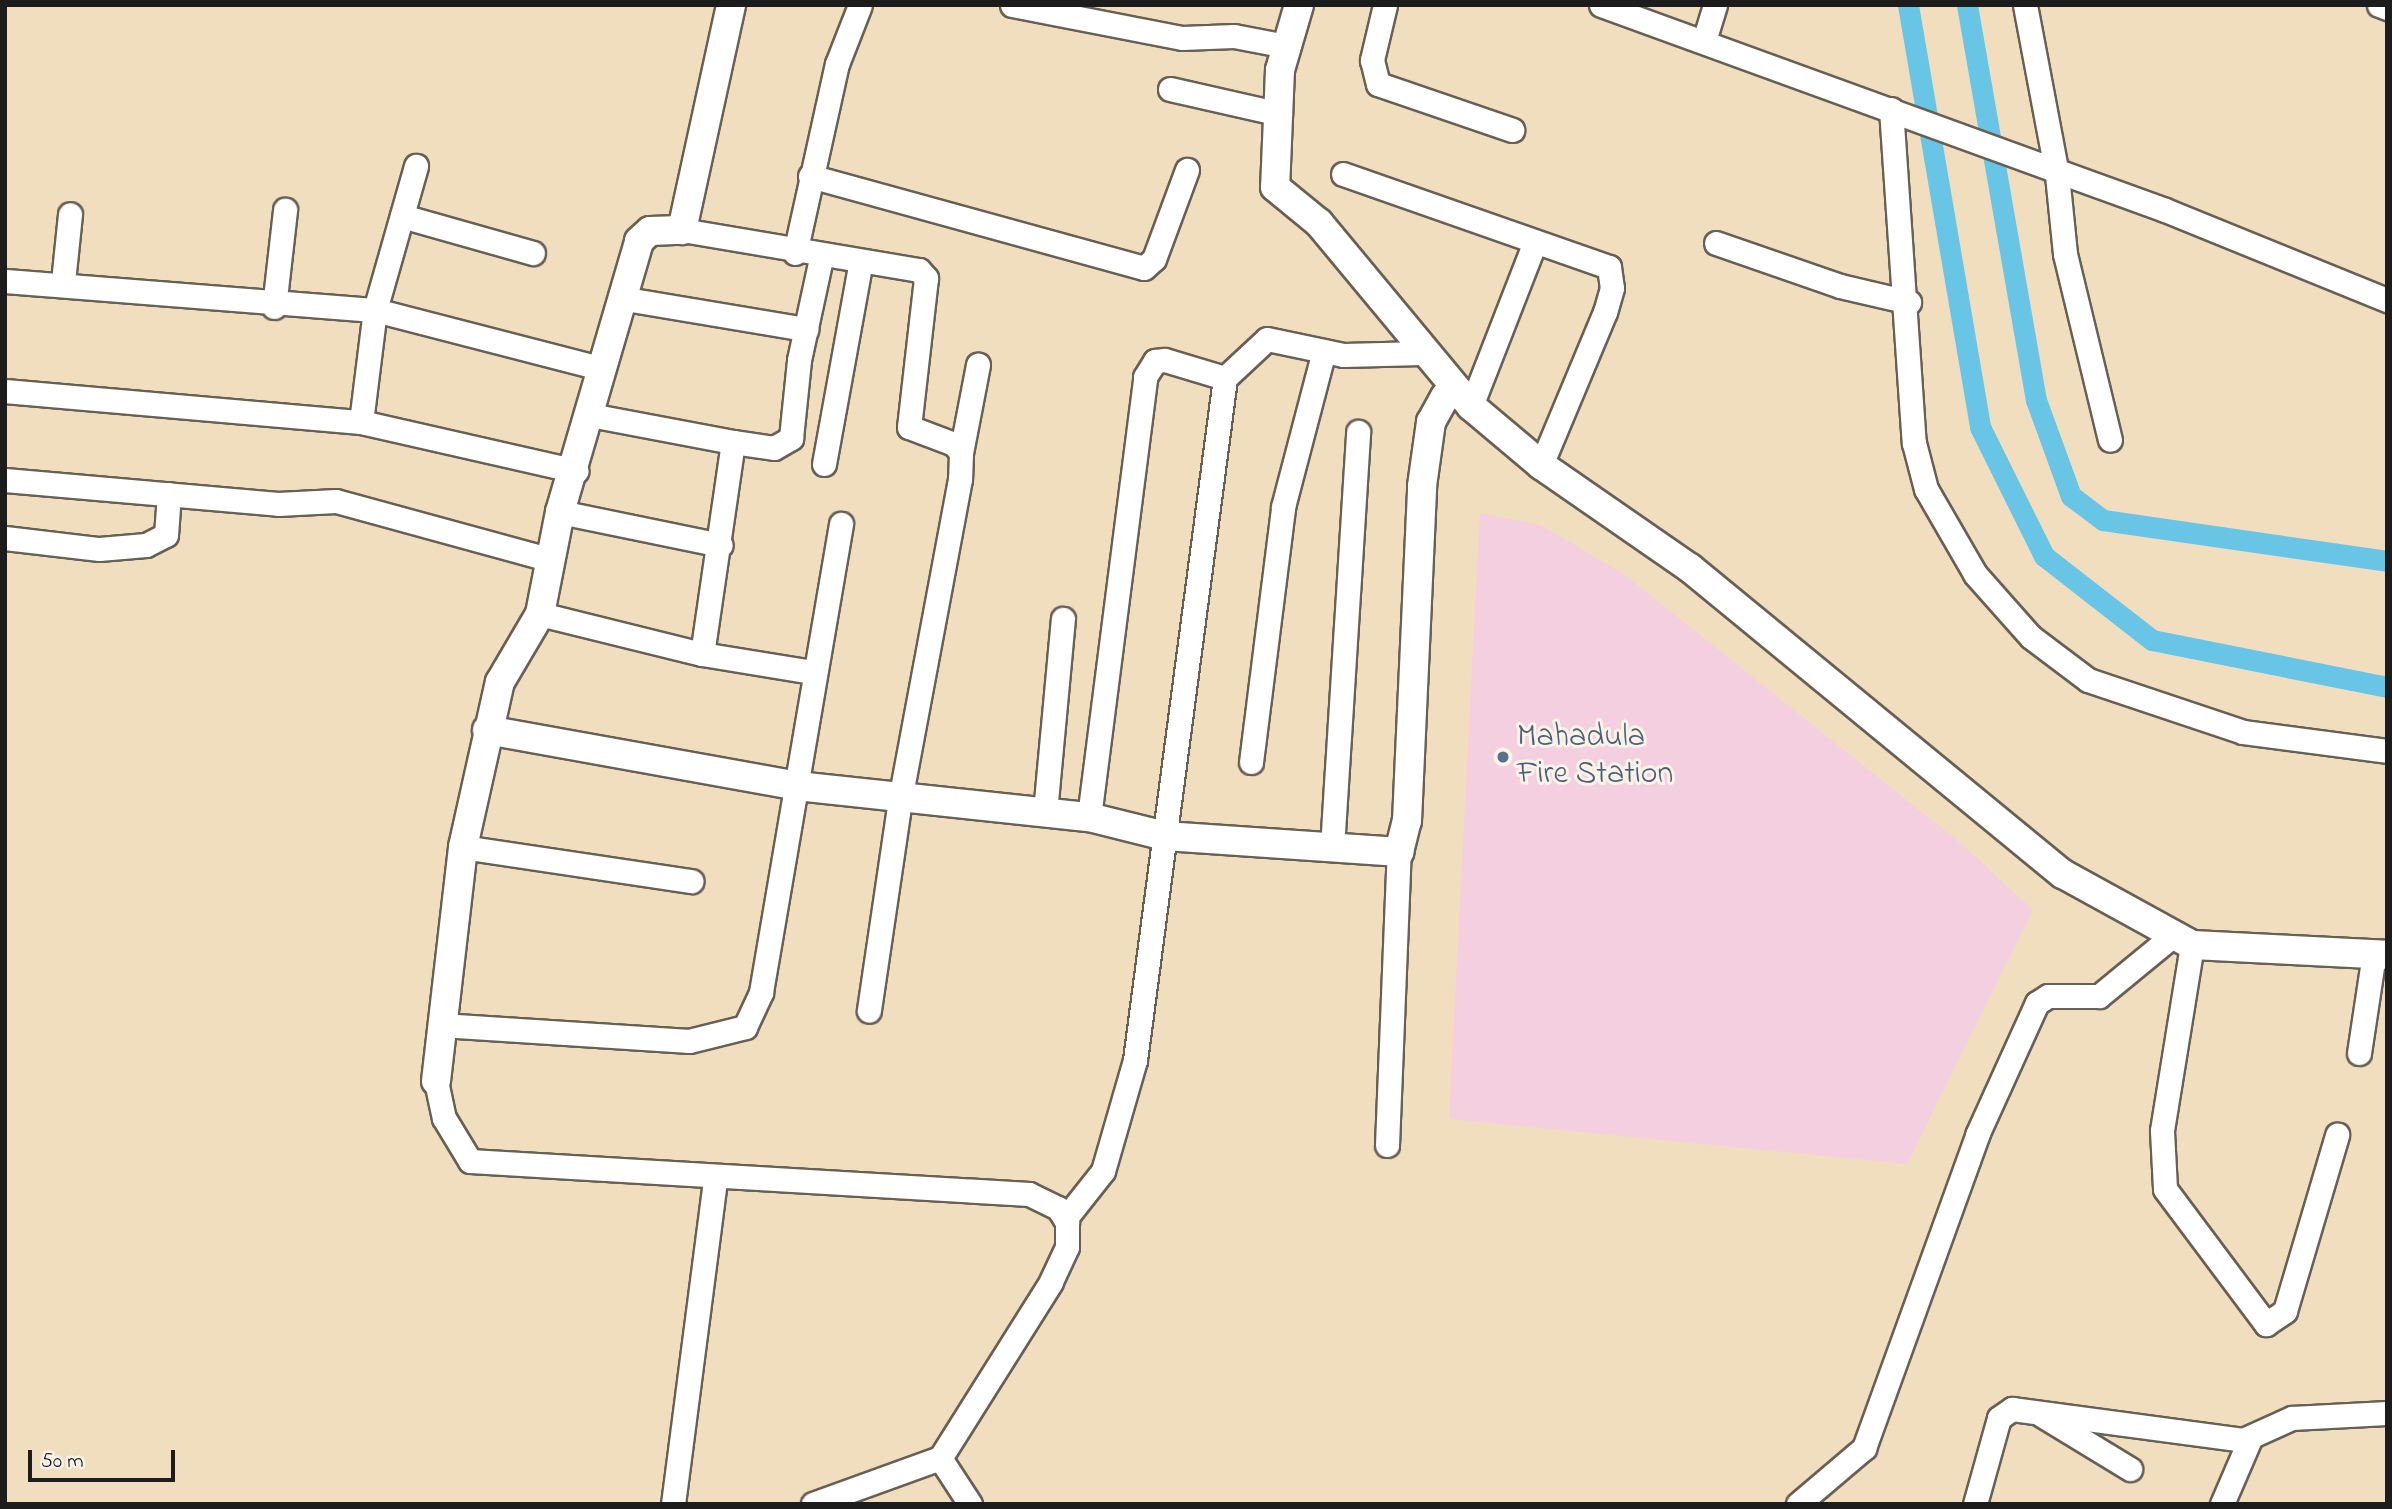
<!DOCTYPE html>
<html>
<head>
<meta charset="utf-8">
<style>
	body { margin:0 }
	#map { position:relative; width:2392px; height:1509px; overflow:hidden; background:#f1debf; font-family:"Indie Flower",sans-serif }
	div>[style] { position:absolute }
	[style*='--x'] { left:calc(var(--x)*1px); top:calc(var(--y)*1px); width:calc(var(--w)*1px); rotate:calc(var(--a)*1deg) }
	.built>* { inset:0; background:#f3cfdf }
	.canal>* { height:21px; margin:-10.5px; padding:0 10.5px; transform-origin:10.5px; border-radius:10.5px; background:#68c5e6 }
	.roads { filter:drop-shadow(2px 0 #676055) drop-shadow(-2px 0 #676055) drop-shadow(0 2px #676055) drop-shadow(0 -2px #676055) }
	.minor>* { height:23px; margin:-11.5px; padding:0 11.5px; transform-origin:11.5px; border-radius:11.5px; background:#fff }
	.tertiary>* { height:28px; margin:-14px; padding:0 14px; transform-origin:14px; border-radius:14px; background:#fff }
	.dots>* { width:19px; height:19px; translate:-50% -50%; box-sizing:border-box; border:4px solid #f7f3e8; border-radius:50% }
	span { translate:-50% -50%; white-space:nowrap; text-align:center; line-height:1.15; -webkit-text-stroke:6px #f7f3e8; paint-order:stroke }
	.service-label { font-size:32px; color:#4e5e75 }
	.left { translate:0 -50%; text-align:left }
	.frame { position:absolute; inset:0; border:7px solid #1c1c1c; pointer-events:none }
	.scale { position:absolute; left:28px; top:1450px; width:147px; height:32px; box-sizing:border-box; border:4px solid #1c1c1c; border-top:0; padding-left:9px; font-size:21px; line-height:24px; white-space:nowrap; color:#1c1c1c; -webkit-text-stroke:5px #f7f3e8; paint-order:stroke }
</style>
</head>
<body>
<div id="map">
	<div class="built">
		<i style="clip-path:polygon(1480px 513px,1541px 525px,1625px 575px,1958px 841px,2033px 910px,1907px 1164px,1449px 1119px)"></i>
	</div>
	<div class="canal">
		<i style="--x:1908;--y:5;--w:428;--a:80.3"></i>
		<i style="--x:1980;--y:427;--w:144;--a:63.6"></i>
		<i style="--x:2044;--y:556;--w:137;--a:37.9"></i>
		<i style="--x:2152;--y:640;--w:240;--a:11.3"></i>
		<i style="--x:1967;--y:5;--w:401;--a:80.1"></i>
		<i style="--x:2036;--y:400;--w:102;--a:70"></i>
		<i style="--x:2071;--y:496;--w:40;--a:37"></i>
		<i style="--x:2103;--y:520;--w:287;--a:8.2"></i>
	</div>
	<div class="roads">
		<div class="minor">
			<i style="--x:1012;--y:5;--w:173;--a:11"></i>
			<i style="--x:1182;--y:38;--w:52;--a:-2.2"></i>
			<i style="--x:1234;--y:36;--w:53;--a:10.9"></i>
			<i style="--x:1385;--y:5;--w:57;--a:103.3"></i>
			<i style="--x:1372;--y:60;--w:25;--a:76"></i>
			<i style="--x:1378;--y:84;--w:142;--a:18.9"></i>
			<i style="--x:1601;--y:5;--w:600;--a:19.97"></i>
			<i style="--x:2165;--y:210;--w:240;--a:22.1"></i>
			<i style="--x:2025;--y:5;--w:173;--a:79.3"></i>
			<i style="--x:2057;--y:175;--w:79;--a:84.2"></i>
			<i style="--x:2065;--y:254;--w:191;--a:76.4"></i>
			<i style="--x:2379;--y:5;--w:9;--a:21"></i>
			<i style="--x:1704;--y:41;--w:38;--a:-73"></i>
			<i style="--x:1170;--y:89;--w:113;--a:12.8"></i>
			<i style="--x:1891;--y:109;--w:335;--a:86.1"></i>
			<i style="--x:1914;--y:443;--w:48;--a:75.4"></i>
			<i style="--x:1926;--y:489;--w:98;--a:60"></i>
			<i style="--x:1975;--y:574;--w:84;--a:48.4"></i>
			<i style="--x:2031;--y:637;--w:71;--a:37"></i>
			<i style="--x:2088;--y:680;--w:163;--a:18.5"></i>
			<i style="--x:2243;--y:732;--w:145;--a:7.5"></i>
			<i style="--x:1343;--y:174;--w:282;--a:19.3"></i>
			<i style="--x:1609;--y:267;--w:21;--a:82"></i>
			<i style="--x:1612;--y:288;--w:25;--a:106"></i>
			<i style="--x:1605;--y:312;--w:166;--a:112.7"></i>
			<i style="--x:810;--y:176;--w:346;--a:15.4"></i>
			<i style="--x:1144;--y:268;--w:13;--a:-42"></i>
			<i style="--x:1154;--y:259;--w:95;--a:-69.7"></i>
			<i style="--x:402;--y:216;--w:136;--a:15.8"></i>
			<i style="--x:682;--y:230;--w:240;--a:9.6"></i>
			<i style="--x:919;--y:270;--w:11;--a:49"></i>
			<i style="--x:926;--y:278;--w:150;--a:96.5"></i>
			<i style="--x:909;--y:427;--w:48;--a:20.7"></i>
			<i style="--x:954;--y:444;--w:11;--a:52"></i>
			<i style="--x:961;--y:453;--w:26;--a:92"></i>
			<i style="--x:960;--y:479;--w:319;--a:100.6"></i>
			<i style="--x:901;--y:793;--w:220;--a:98.4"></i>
			<i style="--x:1716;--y:243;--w:131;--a:19.1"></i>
			<i style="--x:1840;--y:286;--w:71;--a:13.1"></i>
			<i style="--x:795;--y:253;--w:194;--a:-77.5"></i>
			<i style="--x:837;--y:64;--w:63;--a:-68.7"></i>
			<i style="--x:5;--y:281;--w:371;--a:4.5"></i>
			<i style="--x:375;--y:310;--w:232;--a:14.5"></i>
			<i style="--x:63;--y:282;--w:68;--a:-84.1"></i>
			<i style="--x:620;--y:298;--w:189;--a:9.5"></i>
			<i style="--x:274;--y:307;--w:98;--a:-83.5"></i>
			<i style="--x:5;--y:391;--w:357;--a:5"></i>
			<i style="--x:361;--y:422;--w:221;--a:12.8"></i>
			<i style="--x:1471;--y:406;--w:176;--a:-68.7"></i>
			<i style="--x:590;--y:415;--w:146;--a:10.7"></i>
			<i style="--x:733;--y:442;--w:214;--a:98.3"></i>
			<i style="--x:361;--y:422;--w:113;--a:-82.9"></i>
			<i style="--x:375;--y:310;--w:150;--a:-74.1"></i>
			<i style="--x:733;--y:442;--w:41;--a:8.3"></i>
			<i style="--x:774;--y:448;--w:20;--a:-30"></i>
			<i style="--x:791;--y:438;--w:78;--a:-84.1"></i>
			<i style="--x:799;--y:360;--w:104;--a:-77.8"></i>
			<i style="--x:961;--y:453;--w:90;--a:-79.1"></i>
			<i style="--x:824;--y:464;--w:202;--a:-79.7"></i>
			<i style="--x:5;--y:480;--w:274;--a:5"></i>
			<i style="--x:278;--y:504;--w:58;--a:-3"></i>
			<i style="--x:336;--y:501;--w:223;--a:15.3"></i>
			<i style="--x:560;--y:512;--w:164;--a:11.6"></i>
			<i style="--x:5;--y:538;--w:95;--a:6.7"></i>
			<i style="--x:99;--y:549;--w:47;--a:-4.9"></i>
			<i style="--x:146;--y:545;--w:22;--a:-27"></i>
			<i style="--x:166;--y:535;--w:41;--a:-85.8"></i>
			<i style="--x:540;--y:614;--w:167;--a:13.9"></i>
			<i style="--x:702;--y:654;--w:111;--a:9.3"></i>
			<i style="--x:1251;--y:762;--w:257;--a:-82.8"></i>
			<i style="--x:1283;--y:507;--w:161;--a:-75.3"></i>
			<i style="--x:1045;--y:812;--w:194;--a:-84.7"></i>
			<i style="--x:1089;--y:817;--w:444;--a:-82.7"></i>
			<i style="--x:1145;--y:377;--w:19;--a:-58"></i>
			<i style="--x:1155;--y:361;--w:10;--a:-6"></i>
			<i style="--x:1165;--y:360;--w:63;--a:16.7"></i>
			<i style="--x:463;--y:847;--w:231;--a:8.5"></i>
			<i style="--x:1332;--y:848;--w:417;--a:-86.4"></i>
			<i style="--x:2192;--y:945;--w:188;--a:99.2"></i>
			<i style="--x:2162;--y:1131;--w:58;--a:87"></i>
			<i style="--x:2165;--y:1189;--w:169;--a:53.2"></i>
			<i style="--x:2266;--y:1324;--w:23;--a:-34"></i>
			<i style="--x:2285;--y:1311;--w:184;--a:-73.5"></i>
			<i style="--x:441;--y:1025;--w:249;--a:3.7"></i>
			<i style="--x:689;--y:1041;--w:58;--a:-14"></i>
			<i style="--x:745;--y:1027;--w:38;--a:-65"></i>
			<i style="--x:761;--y:992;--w:475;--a:-80.3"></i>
			<i style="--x:2359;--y:1053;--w:100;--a:-81.4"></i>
			<i style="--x:436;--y:1081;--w:38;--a:78"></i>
			<i style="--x:444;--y:1118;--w:50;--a:58.8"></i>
			<i style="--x:470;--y:1161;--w:560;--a:3.38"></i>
			<i style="--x:1029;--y:1194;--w:32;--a:26"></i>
			<i style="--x:1058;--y:1208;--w:17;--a:57"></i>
			<i style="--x:1067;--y:1222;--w:25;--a:90"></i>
			<i style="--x:1067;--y:1247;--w:38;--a:115"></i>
			<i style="--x:1051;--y:1282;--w:208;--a:122.2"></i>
			<i style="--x:940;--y:1458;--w:55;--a:56.9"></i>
			<i style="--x:1387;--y:1145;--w:293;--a:-87.7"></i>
			<i style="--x:1065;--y:1219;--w:61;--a:-51.6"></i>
			<i style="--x:1103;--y:1171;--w:116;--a:-73.9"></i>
			<i style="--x:1135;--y:1060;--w:688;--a:-82.48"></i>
			<i style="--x:1225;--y:378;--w:57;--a:-42.9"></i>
			<i style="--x:1267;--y:339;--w:78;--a:11.9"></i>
			<i style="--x:1343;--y:355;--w:79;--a:-1.5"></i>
			<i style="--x:2043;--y:1416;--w:102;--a:31.3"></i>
			<i style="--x:673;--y:1504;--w:328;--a:-82.6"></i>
			<i style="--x:813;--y:1504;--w:135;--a:-19.9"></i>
			<i style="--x:1798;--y:1504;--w:87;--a:-40.3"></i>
			<i style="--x:1864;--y:1448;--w:333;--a:-70.1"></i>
			<i style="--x:1977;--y:1135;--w:145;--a:-65.6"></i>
			<i style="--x:2037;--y:1003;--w:13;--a:-32"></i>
			<i style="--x:2048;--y:996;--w:51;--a:0"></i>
			<i style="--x:2099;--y:996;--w:94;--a:-39.4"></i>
			<i style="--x:1975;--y:1504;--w:89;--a:-74.4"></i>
			<i style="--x:1999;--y:1418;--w:16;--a:-35"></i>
			<i style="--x:2012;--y:1409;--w:233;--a:7.6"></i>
			<i style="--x:2243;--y:1440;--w:54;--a:-24.2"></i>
			<i style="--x:2292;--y:1418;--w:95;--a:-3"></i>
			<i style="--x:2222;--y:1504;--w:71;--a:-66.7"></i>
		</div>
		<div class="tertiary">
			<i style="--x:1299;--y:5;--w:68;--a:106.3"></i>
			<i style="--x:1280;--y:70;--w:117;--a:92.4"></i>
			<i style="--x:1275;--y:187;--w:57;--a:39.3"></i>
			<i style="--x:1319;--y:223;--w:238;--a:50.3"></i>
			<i style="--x:1471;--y:406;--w:92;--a:40.1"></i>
			<i style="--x:1541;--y:465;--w:181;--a:34.7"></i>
			<i style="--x:1690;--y:568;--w:482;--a:39.4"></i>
			<i style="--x:2063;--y:874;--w:147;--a:28.8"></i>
			<i style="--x:2192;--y:945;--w:195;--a:2.9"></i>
			<i style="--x:487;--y:730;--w:315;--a:10.2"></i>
			<i style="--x:797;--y:786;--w:294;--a:6.1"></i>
			<i style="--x:1089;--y:817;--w:78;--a:14"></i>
			<i style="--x:1165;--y:836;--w:235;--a:3.9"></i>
			<i style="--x:1399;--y:852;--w:32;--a:-76"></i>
			<i style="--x:1407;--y:821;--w:335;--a:-87.4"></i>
			<i style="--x:1422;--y:486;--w:65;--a:-82"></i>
			<i style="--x:1431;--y:422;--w:29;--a:-61"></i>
			<i style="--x:1445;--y:397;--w:15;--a:-23"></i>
			<i style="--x:436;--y:1081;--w:236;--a:-83.4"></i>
			<i style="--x:463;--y:847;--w:169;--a:-77.4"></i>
			<i style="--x:500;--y:682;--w:79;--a:-59.5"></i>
			<i style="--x:540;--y:614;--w:104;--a:-78.9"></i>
			<i style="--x:560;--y:512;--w:282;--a:-73.7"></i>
			<i style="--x:639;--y:241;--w:15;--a:-42"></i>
			<i style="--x:650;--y:231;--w:32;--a:-2"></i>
			<i style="--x:682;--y:230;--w:230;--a:-77.7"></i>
		</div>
	</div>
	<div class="dots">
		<i style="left:1503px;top:757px;background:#5c6f8a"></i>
	</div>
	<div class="service-label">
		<span class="left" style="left:1517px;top:757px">Mahadula<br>Fire Station</span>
	</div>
	<div class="frame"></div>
	<div class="scale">50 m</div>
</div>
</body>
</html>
